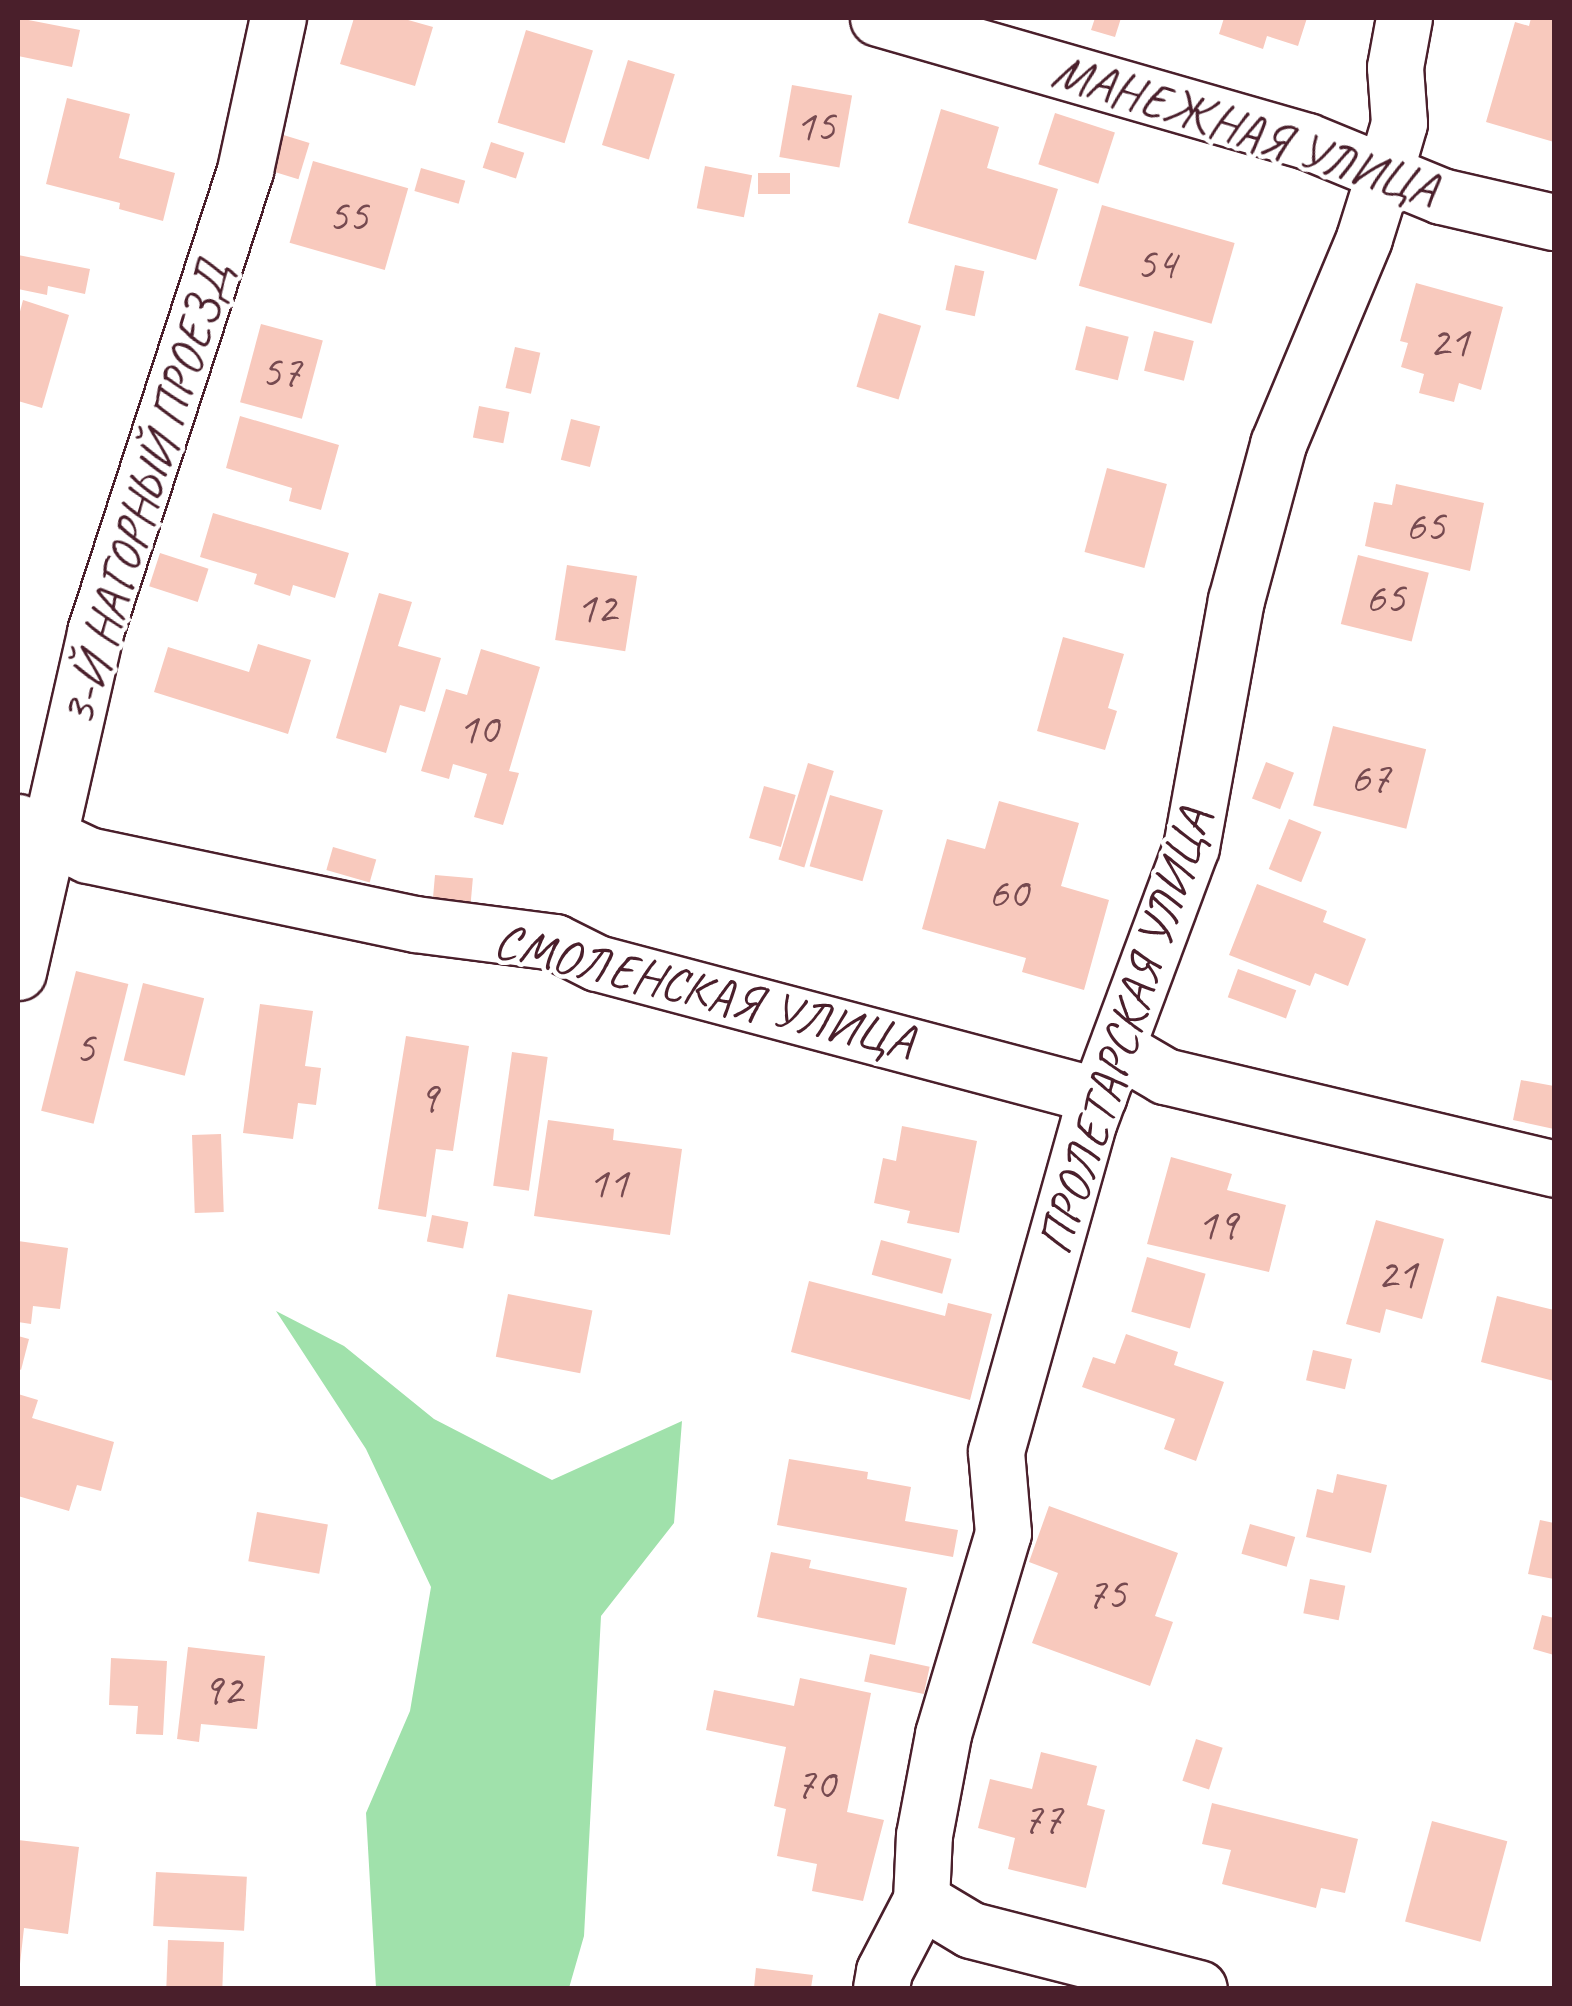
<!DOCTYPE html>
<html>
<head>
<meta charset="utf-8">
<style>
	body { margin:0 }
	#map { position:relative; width:1572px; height:2006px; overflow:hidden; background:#fff; font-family:Caveat,sans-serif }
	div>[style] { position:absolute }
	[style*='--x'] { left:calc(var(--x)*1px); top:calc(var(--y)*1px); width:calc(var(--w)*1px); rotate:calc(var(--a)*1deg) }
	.green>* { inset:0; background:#a0e1ab }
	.building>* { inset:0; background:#f8c9bd; transform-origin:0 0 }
	.roads { filter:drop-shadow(2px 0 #4a1f2b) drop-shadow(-2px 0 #4a1f2b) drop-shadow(0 2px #4a1f2b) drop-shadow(0 -2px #4a1f2b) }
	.minor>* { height:55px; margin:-27.5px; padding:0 27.5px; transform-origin:27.5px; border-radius:27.5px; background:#fff }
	span { translate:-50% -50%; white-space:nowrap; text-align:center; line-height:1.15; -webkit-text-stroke:9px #fff; paint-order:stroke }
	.number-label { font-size:45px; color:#764a50 }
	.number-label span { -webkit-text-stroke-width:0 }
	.street-label { font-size:50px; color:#4a1f2b }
	.frame { position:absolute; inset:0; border:20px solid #4a1f2b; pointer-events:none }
</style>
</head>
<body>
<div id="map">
	<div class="green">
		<i style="clip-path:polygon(276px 1311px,344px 1346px,434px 1419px,552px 1480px,682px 1421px,674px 1523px,601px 1616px,584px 1936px,569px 1988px,376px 1988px,366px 1813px,410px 1711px,431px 1587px,366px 1449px)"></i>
	</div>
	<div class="building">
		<i style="clip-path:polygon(18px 18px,80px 30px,72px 67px,18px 56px)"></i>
		<i style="clip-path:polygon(354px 18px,401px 18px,433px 27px,415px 86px,340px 64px)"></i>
		<i style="clip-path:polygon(1095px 18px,1121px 18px,1115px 37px,1091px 30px)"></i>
		<i style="clip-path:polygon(1224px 18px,1307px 18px,1298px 46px,1267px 36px,1263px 49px,1219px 34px)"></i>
		<i style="clip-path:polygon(1531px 18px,1554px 18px,1554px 142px,1486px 122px,1515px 22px,1529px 26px)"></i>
		<i style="left:526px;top:30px;width:70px;height:97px;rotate:17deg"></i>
		<i style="left:628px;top:60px;width:49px;height:89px;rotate:17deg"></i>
		<i style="left:792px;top:85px;width:61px;height:73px;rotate:10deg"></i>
		<i style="clip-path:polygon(67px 98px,130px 114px,119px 158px,175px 173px,163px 221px,119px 209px,120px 203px,46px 184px)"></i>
		<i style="clip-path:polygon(941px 109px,999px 127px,987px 168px,1058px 189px,1036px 260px,908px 223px)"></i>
		<i style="left:1055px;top:113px;width:63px;height:54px;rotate:18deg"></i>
		<i style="left:277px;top:133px;width:34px;height:38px;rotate:17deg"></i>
		<i style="left:491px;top:142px;width:35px;height:27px;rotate:18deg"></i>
		<i style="left:313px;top:161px;width:99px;height:85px;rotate:16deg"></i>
		<i style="left:705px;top:166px;width:48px;height:43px;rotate:11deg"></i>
		<i style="left:421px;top:168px;width:46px;height:24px;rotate:16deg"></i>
		<i style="left:758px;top:173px;width:32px;height:21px"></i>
		<i style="left:1102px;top:205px;width:138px;height:84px;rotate:16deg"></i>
		<i style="clip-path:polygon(18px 255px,90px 269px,85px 294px,48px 286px,47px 295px,18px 289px)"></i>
		<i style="left:955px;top:265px;width:30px;height:46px;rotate:12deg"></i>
		<i style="clip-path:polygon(1416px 283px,1503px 307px,1481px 390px,1459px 383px,1454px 402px,1419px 393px,1424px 374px,1401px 367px,1408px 343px,1400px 341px)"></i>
		<i style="clip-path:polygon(23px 300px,69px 315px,42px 408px,18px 401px,18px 319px)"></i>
		<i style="left:879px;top:313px;width:44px;height:77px;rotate:17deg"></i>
		<i style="left:261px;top:324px;width:64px;height:81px;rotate:15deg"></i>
		<i style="left:1086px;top:326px;width:44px;height:45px;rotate:14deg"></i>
		<i style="left:1154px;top:331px;width:41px;height:41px;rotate:14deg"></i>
		<i style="left:515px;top:347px;width:26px;height:42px;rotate:13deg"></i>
		<i style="left:479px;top:406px;width:31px;height:32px;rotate:11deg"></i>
		<i style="clip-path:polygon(240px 416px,339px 445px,321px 510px,289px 501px,292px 488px,226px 468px)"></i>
		<i style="left:571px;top:419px;width:30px;height:42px;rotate:14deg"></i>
		<i style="left:1107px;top:468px;width:62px;height:87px;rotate:15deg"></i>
		<i style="clip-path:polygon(1396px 484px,1484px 503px,1470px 571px,1365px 546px,1374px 502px,1392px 505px)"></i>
		<i style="clip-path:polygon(213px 513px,349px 553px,335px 598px,293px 585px,290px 596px,254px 584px,257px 574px,200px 557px)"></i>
		<i style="left:160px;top:553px;width:51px;height:35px;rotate:18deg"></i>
		<i style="left:1358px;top:555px;width:73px;height:71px;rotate:14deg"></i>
		<i style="left:567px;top:565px;width:71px;height:76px;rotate:9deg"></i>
		<i style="clip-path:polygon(379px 593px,412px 602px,398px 646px,441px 658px,425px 712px,400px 705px,386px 753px,336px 738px)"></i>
		<i style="clip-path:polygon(1063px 637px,1124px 654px,1108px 708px,1117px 711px,1105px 750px,1037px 731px)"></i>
		<i style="clip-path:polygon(258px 644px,311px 660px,288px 734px,154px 692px,168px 647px,249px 672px)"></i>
		<i style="clip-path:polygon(481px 649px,540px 667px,509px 771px,519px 773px,503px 825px,474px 817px,487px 774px,453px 764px,449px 779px,421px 771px,446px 689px,467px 695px)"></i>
		<i style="left:1333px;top:726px;width:96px;height:82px;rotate:14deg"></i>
		<i style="left:1266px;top:762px;width:30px;height:39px;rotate:21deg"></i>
		<i style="left:808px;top:763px;width:27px;height:101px;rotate:17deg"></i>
		<i style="left:764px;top:786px;width:33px;height:54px;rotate:16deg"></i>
		<i style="left:830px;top:795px;width:55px;height:74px;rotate:16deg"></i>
		<i style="clip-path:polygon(999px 801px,1079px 823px,1061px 886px,1109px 900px,1084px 990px,1022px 972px,1026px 958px,922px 929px,947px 839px,985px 849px)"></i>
		<i style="left:1289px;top:819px;width:35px;height:54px;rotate:22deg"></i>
		<i style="left:333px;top:847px;width:45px;height:24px;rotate:16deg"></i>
		<i style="left:435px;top:875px;width:38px;height:32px;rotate:5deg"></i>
		<i style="clip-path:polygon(1257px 884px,1327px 911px,1323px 922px,1366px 939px,1348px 986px,1315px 973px,1310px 986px,1229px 955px)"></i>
		<i style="left:1238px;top:969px;width:62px;height:30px;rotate:20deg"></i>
		<i style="left:76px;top:971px;width:54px;height:144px;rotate:14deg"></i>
		<i style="left:143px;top:983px;width:63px;height:80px;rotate:14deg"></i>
		<i style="clip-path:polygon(260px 1004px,313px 1011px,305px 1066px,321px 1068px,316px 1105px,298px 1103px,293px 1139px,243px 1133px)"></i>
		<i style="clip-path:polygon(406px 1036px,469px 1046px,453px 1151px,436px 1149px,426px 1217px,378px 1209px)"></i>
		<i style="left:512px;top:1052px;width:36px;height:135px;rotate:8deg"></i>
		<i style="clip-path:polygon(1521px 1080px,1554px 1086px,1554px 1129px,1513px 1120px)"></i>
		<i style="clip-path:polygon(548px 1120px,614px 1129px,613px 1140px,682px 1149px,670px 1235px,534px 1216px)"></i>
		<i style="clip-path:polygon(902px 1126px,977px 1141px,959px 1233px,907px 1223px,910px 1211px,874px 1203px,883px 1158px,896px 1161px)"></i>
		<i style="left:221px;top:1134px;width:78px;height:29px;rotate:88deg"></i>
		<i style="clip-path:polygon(1171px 1157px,1232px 1174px,1227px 1190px,1286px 1205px,1269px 1272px,1147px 1244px)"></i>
		<i style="left:432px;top:1215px;width:37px;height:27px;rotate:11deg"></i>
		<i style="clip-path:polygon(1376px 1220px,1444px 1239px,1422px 1319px,1386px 1309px,1380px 1333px,1346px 1324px)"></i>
		<i style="left:881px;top:1240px;width:73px;height:36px;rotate:15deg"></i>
		<i style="clip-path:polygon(18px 1241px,68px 1248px,60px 1309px,33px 1306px,31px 1324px,18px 1322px)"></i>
		<i style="left:1147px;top:1257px;width:61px;height:57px;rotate:16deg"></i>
		<i style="clip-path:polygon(809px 1281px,945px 1316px,948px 1303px,992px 1314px,970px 1400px,791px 1352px)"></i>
		<i style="left:508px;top:1294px;width:86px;height:64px;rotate:11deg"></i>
		<i style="clip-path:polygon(1497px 1296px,1554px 1310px,1554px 1381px,1481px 1362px)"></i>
		<i style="clip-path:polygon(1126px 1334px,1178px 1352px,1174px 1365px,1224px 1382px,1196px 1461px,1164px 1449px,1175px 1419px,1082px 1387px,1093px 1357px,1115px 1364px)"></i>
		<i style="clip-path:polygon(18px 1336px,29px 1339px,21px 1370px,18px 1368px)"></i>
		<i style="left:1313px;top:1350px;width:40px;height:31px;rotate:13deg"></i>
		<i style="clip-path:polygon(18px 1394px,38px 1400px,32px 1418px,114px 1442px,101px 1491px,77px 1485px,69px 1511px,18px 1496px)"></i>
		<i style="clip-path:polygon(789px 1459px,868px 1472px,867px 1479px,911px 1487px,905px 1521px,958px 1530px,953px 1557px,777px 1525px)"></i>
		<i style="clip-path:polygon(1337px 1474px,1387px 1485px,1371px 1553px,1306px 1537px,1317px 1489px,1333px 1493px)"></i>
		<i style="clip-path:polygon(1049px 1506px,1178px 1553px,1155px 1616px,1173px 1622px,1150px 1686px,1032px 1643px,1058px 1573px,1029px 1562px)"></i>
		<i style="left:257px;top:1512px;width:72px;height:50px;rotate:10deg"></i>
		<i style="clip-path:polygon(1540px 1520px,1554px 1523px,1554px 1579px,1528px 1574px)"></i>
		<i style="left:1250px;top:1524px;width:47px;height:31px;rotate:16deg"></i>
		<i style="clip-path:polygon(771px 1552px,811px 1560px,809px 1568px,907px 1588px,895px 1645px,757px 1617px)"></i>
		<i style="left:1310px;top:1579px;width:36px;height:35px;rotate:11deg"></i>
		<i style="clip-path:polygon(1542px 1615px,1554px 1618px,1554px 1655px,1533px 1649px)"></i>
		<i style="clip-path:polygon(188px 1647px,265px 1656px,257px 1729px,201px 1724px,199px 1742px,177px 1739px)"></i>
		<i style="left:870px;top:1654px;width:61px;height:28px;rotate:12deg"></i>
		<i style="clip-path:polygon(111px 1658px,167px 1661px,163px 1735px,136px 1734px,138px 1706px,109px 1705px)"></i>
		<i style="clip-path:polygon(800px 1678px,871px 1693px,847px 1812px,884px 1820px,863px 1901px,812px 1891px,817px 1864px,777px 1856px,786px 1809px,774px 1806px,786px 1747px,706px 1730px,714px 1690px,794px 1706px)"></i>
		<i style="left:1196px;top:1739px;width:28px;height:44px;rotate:18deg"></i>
		<i style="clip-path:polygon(1041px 1752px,1097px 1766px,1087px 1805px,1105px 1810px,1086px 1888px,1008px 1869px,1015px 1838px,978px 1828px,990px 1779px,1032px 1789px)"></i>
		<i style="clip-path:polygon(1212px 1803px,1358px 1839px,1345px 1893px,1321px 1888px,1316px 1908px,1222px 1884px,1231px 1850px,1202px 1844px)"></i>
		<i style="left:1432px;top:1821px;width:78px;height:104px;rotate:15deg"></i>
		<i style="clip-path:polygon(18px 1840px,79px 1847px,68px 1934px,24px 1928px,20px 1964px)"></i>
		<i style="left:156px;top:1872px;width:91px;height:54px;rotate:3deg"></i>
		<i style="left:168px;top:1940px;width:56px;height:48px;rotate:2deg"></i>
		<i style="clip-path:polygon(756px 1968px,813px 1975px,811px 1988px,754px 1988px)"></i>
	</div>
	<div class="roads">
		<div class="minor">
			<i style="--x:878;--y:18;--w:446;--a:16"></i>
			<i style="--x:1307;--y:141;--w:145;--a:22.3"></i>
			<i style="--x:1441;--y:196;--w:116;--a:13"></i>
			<i style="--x:18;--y:822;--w:77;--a:25.2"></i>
			<i style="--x:88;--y:855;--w:334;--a:11.9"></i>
			<i style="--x:415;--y:924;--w:141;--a:7.3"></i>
			<i style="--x:555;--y:942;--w:47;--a:26.6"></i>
			<i style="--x:597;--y:963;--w:519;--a:14.84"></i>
			<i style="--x:18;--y:972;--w:349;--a:-77.2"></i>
			<i style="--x:95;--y:632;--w:486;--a:-72"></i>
			<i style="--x:245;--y:170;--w:156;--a:-77.8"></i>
			<i style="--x:1117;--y:1048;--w:56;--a:30.3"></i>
			<i style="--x:1165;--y:1076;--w:400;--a:13.4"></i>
			<i style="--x:921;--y:1900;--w:58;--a:31"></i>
			<i style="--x:971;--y:1930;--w:235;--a:14.3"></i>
			<i style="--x:881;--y:1988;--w:17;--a:-80"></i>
			<i style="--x:884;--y:1971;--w:80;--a:-62.5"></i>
			<i style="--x:921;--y:1900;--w:65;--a:-87.4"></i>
			<i style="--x:924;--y:1835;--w:103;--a:-79.3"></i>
			<i style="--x:943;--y:1734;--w:210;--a:-73.4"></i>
			<i style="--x:1003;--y:1533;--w:82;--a:-94.9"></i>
			<i style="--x:996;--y:1451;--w:343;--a:-74.3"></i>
			<i style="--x:1089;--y:1121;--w:292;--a:-69.6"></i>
			<i style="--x:1191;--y:847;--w:251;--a:-79.7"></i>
			<i style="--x:1236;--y:600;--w:162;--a:-74.9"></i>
			<i style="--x:1278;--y:444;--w:223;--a:-67.3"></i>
			<i style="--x:1364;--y:238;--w:70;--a:-72.6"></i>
			<i style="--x:1385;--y:171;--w:50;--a:-73.7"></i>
			<i style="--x:1399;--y:123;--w:56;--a:-94.1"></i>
			<i style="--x:1395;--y:67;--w:50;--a:-79.6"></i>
		</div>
	</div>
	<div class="number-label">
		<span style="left:815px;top:126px">15</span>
		<span style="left:348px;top:216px">55</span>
		<span style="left:1156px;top:264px">54</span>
		<span style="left:1449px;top:342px">21</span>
		<span style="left:281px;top:372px">57</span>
		<span style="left:1425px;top:526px">65</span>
		<span style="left:1385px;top:598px">65</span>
		<span style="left:596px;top:608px">12</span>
		<span style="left:478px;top:729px">10</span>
		<span style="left:1370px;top:778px">67</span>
		<span style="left:1008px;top:893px">60</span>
		<span style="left:85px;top:1048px">5</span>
		<span style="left:428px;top:1098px">9</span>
		<span style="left:608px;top:1183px">11</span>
		<span style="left:1217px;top:1225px">19</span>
		<span style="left:1397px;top:1274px">21</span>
		<span style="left:1106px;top:1594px">75</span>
		<span style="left:222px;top:1690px">92</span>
		<span style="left:815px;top:1784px">70</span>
		<span style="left:1042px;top:1819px">77</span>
	</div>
	<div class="street-label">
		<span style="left:1245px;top:130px;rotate:18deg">МАНЕЖНАЯ УЛИЦА</span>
		<span style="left:145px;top:494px;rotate:-73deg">3-Й НАГОРНЫЙ ПРОЕЗД</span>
		<span style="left:704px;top:991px;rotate:14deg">СМОЛЕНСКАЯ УЛИЦА</span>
		<span style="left:1124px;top:1031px;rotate:-72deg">ПРОЛЕТАРСКАЯ УЛИЦА</span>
	</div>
	<div class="frame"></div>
</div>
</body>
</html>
